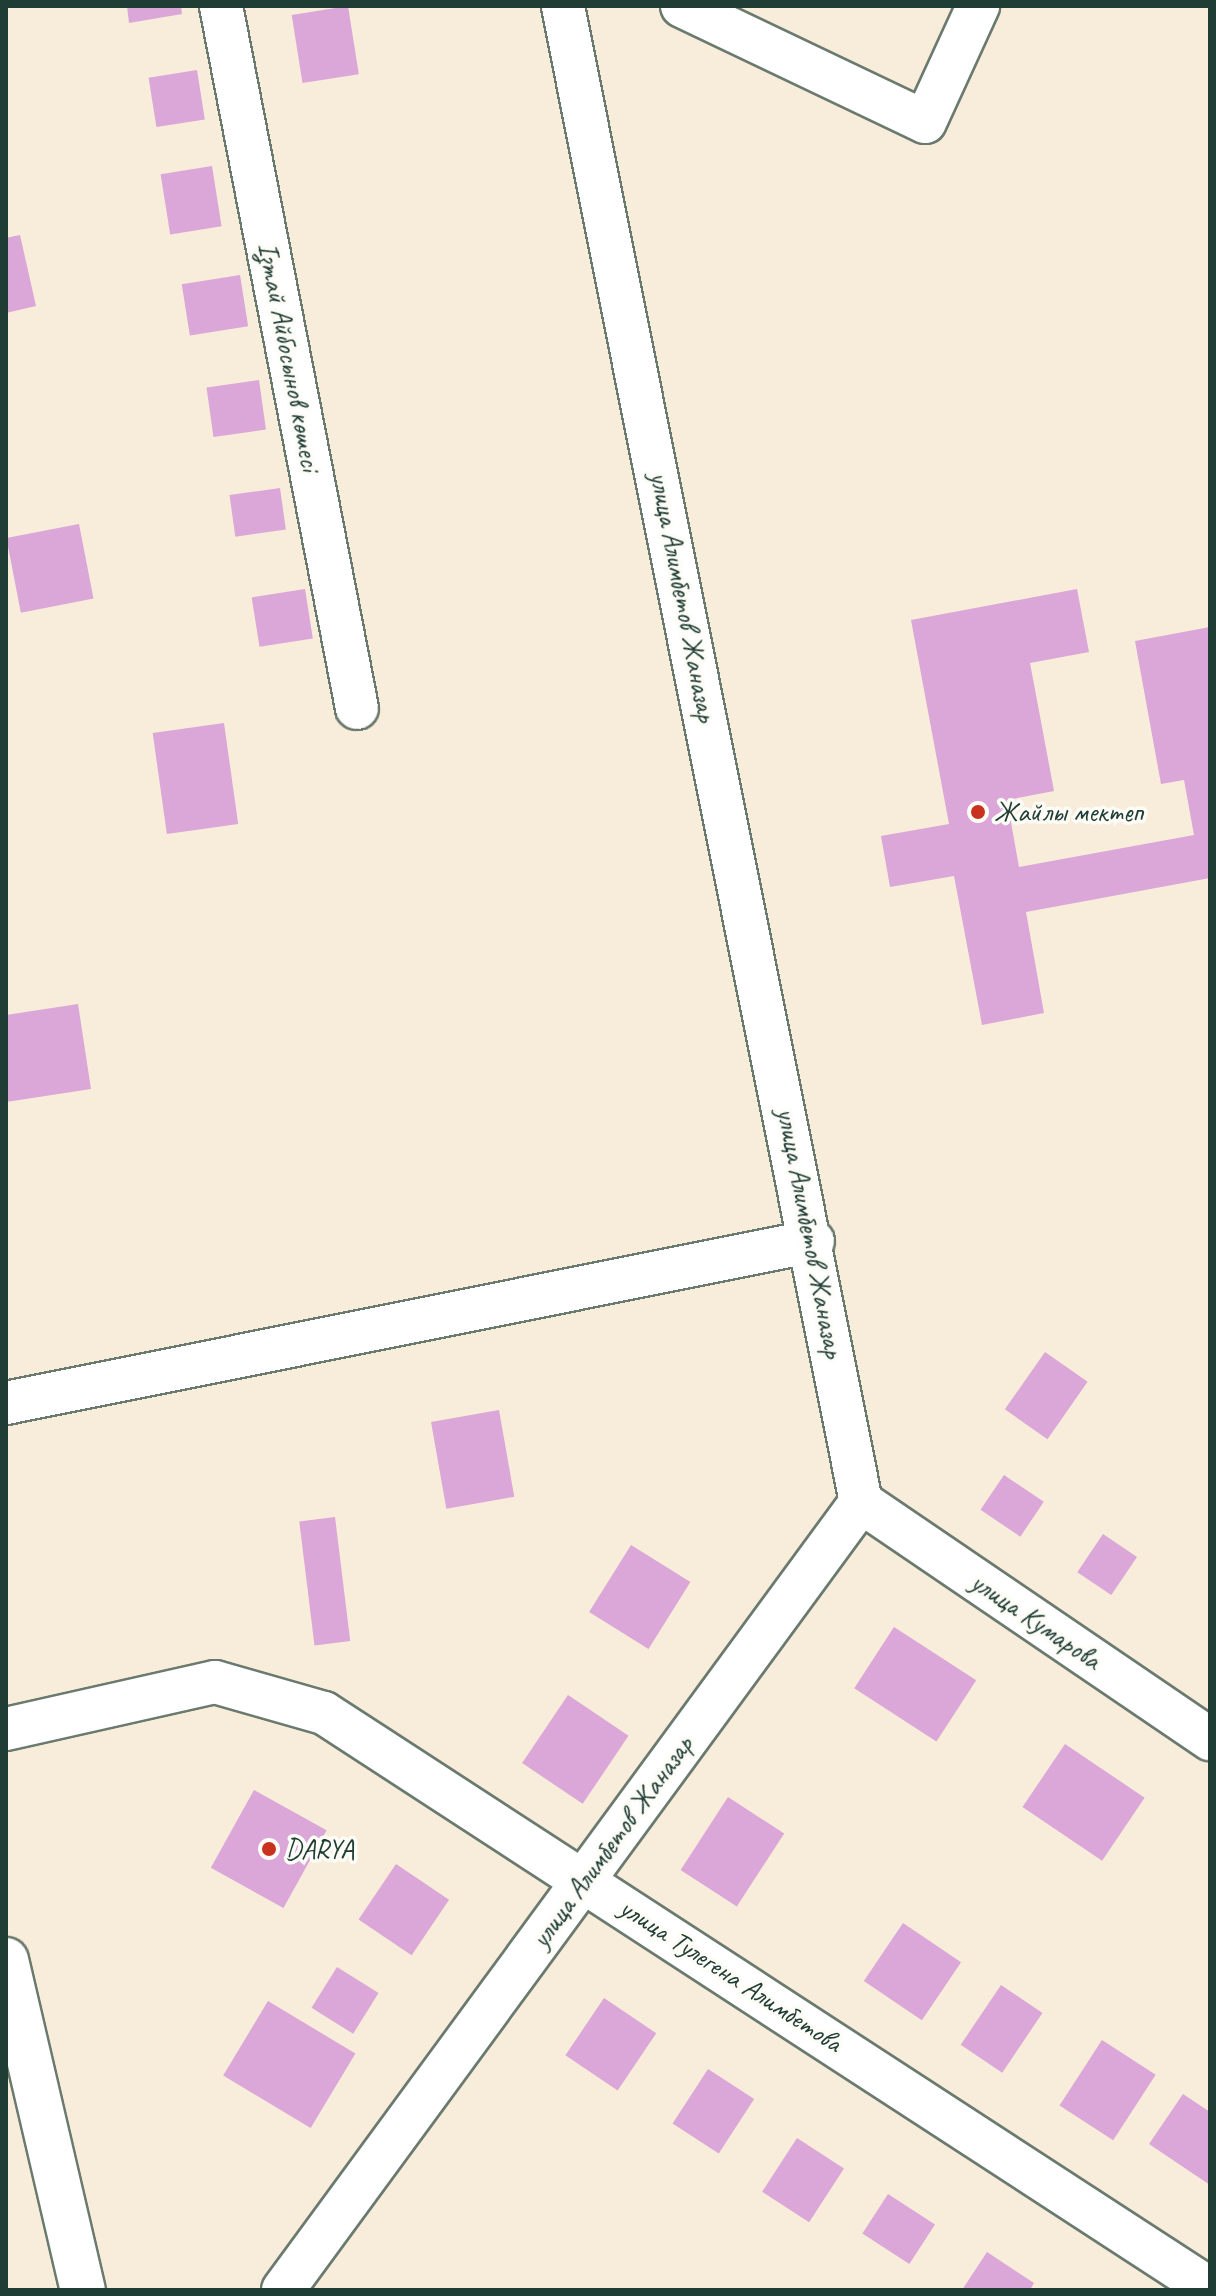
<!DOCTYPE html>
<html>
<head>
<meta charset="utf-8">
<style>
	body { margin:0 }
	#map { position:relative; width:1216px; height:2296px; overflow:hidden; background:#f8ecda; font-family:Caveat,sans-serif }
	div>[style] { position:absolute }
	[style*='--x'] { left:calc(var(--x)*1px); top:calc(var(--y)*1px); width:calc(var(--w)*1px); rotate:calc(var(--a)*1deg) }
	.building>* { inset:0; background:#daa7d8; transform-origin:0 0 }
	.roads { filter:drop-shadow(2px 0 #6b7a6e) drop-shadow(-2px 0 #6b7a6e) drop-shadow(0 2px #6b7a6e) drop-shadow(0 -2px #6b7a6e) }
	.street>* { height:42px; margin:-21px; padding:0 21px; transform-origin:21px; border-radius:21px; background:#fff }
	.secondary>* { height:44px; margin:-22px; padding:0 22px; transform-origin:22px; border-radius:22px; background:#fff }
	.dots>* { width:22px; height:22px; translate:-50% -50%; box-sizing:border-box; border:4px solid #fdfcf7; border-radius:50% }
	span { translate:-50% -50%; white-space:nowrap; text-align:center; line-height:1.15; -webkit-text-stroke:7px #fdfcf7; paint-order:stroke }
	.street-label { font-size:28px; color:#1f3d34 }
	.poi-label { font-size:28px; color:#1f3d34 }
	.left { translate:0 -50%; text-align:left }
	.frame { position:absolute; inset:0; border:8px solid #1f3d34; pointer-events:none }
</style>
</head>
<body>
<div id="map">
	<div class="building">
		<i style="clip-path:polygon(127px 6px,181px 6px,182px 14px,129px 23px)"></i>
		<i style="left:348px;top:6px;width:69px;height:57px;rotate:81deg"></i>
		<i style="left:197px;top:70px;width:50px;height:49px;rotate:81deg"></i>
		<i style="left:212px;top:166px;width:61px;height:52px;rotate:81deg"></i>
		<i style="clip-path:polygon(20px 235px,36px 306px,6px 313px,6px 238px)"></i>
		<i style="left:240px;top:275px;width:52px;height:59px;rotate:81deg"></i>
		<i style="left:259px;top:380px;width:50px;height:53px;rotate:82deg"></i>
		<i style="left:280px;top:488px;width:42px;height:51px;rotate:82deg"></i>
		<i style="left:79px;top:524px;width:76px;height:74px;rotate:79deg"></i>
		<i style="left:305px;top:589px;width:50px;height:54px;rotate:81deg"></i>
		<i style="clip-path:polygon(1077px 589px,1089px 652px,1030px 663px,1054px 791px,1007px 800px,1019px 867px,1194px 835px,1184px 780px,1161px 784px,1135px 641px,1210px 627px,1210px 878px,1026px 912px,1044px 1013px,982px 1025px,954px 876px,890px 887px,881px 836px,949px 824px,911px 620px)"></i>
		<i style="left:224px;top:723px;width:102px;height:72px;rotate:82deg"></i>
		<i style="clip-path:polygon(78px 1004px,91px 1089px,6px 1102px,6px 1015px)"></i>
		<i style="left:1045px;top:1352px;width:52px;height:70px;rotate:35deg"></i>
		<i style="left:499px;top:1410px;width:88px;height:69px;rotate:80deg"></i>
		<i style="left:1004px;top:1475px;width:48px;height:42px;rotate:34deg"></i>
		<i style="left:335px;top:1517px;width:125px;height:36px;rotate:83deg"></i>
		<i style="left:1103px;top:1534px;width:41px;height:46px;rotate:34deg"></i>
		<i style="left:631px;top:1545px;width:70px;height:79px;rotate:32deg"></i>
		<i style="left:894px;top:1627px;width:98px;height:73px;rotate:33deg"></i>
		<i style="left:568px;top:1695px;width:73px;height:82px;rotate:34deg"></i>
		<i style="left:1065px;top:1744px;width:96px;height:76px;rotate:34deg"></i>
		<i style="left:254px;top:1790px;width:83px;height:89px;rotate:29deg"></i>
		<i style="left:728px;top:1797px;width:67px;height:87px;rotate:33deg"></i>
		<i style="left:396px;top:1864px;width:64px;height:67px;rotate:34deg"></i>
		<i style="left:903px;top:1923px;width:70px;height:70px;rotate:34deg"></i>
		<i style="left:337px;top:1967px;width:49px;height:48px;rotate:32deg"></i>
		<i style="left:1001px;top:1985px;width:50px;height:72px;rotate:34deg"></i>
		<i style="left:604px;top:1998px;width:63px;height:69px;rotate:34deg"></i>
		<i style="left:268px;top:2001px;width:102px;height:87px;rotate:31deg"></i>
		<i style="left:1102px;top:2040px;width:64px;height:78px;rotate:33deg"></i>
		<i style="left:708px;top:2069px;width:55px;height:65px;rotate:33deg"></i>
		<i style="clip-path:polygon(1183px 2094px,1210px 2112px,1210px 2185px,1149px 2144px)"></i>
		<i style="left:797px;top:2138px;width:56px;height:64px;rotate:33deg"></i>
		<i style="left:888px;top:2194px;width:56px;height:47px;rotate:33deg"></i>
		<i style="clip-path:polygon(987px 2252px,1034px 2283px,1030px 2290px,962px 2290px)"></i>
	</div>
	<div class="roads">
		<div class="street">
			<i style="--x:221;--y:6;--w:715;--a:79.04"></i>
			<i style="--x:682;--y:6;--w:269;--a:25.5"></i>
			<i style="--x:925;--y:122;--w:128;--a:-65.4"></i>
			<i style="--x:6;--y:1403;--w:823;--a:-11.35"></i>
			<i style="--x:861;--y:1502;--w:422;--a:34.2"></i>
			<i style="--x:6;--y:1729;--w:214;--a:-12.7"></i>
			<i style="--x:215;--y:1682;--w:113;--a:15.9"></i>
			<i style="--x:324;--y:1713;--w:1057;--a:33.03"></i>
			<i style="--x:283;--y:2290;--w:977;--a:-53.74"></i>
			<i style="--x:861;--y:1502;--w:1525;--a:-101.27"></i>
		</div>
		<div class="secondary">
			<i style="--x:6;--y:1960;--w:339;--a:76.9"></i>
		</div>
	</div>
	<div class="dots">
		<i style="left:978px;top:812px;background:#c8321e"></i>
		<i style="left:269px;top:1849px;background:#c8321e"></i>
	</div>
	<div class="street-label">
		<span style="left:289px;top:357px;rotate:79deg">Ізтай Айбосынов көшесі</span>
		<span style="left:683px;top:597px;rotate:79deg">улица Алимбетов Жаназар</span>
		<span style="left:810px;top:1233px;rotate:79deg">улица Алимбетов Жаназар</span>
		<span style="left:1036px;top:1621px;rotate:34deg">улица Кумарова</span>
		<span style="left:612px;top:1842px;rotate:-54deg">улица Алимбетов Жаназар</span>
		<span style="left:731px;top:1975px;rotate:33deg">улица Тулегена Алимбетова</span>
	</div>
	<div class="poi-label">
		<span class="left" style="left:994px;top:812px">Жайлы мектеп</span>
		<span class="left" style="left:285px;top:1849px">DARYA</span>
	</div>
	<div class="frame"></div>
</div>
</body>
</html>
